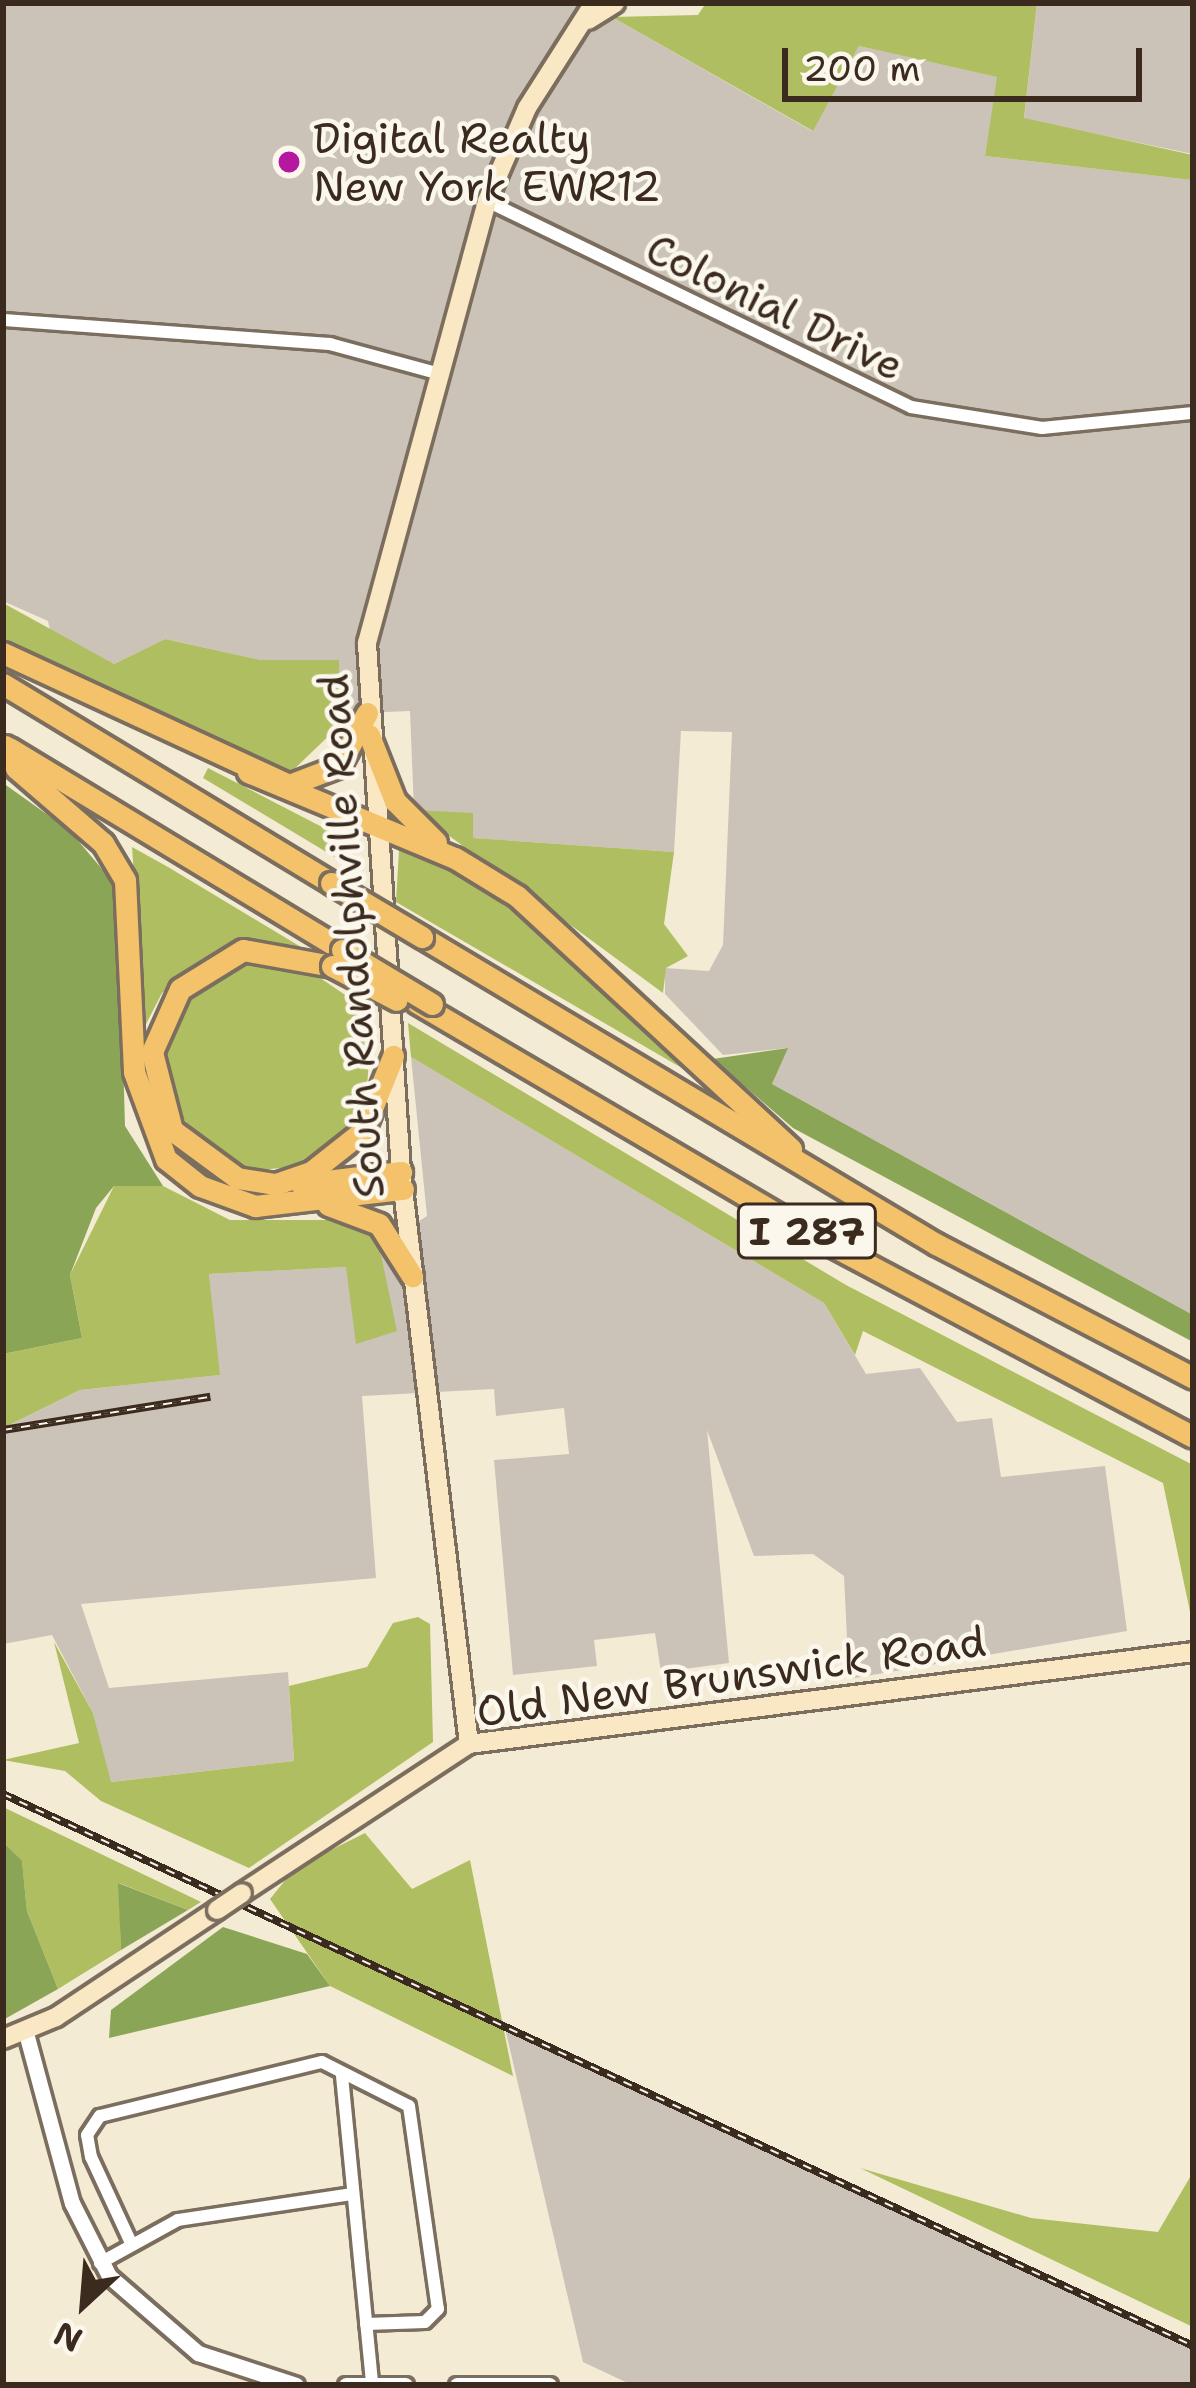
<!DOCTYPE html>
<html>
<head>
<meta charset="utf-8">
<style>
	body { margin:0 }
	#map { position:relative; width:1196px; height:2388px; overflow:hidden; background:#f4ebd4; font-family:"Shantell Sans",sans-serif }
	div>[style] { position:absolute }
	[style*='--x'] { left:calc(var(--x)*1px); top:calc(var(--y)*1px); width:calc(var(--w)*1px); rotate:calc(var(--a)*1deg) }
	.industrial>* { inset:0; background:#cbc3b8 }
	.green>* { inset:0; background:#afbe61 }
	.forest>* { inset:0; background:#8ba557 }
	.roads { filter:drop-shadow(3px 0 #7c6e5e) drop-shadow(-3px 0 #7c6e5e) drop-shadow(0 3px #7c6e5e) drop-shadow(0 -3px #7c6e5e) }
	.minor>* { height:12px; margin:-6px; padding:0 6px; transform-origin:6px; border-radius:6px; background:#fff }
	.tertiary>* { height:15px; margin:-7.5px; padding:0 7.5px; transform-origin:7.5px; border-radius:7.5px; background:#fff }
	.secondary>* { height:18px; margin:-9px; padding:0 9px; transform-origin:9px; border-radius:9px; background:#fae7c3 }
	.motorway>* { height:21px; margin:-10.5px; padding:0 10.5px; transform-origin:10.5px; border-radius:10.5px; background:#f3c26a }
	.rail>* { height:8px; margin-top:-4px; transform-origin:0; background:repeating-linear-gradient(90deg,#fbf7ec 0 9px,#3b2a1e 0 18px); box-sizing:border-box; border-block:3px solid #3b2a1e }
	.bridges { filter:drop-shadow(3px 0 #7c6e5e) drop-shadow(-3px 0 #7c6e5e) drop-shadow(0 3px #7c6e5e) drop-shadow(0 -3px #7c6e5e) }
	.secondary-bridge>* { height:18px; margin:-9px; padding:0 9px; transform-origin:9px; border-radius:9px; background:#fae7c3 }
	.motorway-bridge>* { height:21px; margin:-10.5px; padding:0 10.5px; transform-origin:10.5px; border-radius:10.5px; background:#f3c26a }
	.dots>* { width:33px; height:33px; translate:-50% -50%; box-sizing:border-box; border:6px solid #fbf7ec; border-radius:50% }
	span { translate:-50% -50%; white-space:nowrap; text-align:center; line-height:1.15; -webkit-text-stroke:9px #fbf7ec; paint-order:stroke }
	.shield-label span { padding:3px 9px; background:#fbf7ec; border:3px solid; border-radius:9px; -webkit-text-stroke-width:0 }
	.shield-label { font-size:39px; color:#3b2a1e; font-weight:700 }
	.poi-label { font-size:42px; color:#3b2a1e }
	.left { translate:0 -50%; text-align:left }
	.street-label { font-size:42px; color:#3b2a1e }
	.frame { position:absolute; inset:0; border:6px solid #3b2a1e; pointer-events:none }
	.north { position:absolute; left:24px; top:2244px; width:120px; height:120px; -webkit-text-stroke:9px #fbf7ec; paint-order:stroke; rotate:206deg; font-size:33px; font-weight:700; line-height:48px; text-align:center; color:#3b2a1e }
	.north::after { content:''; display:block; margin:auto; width:42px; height:54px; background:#3b2a1e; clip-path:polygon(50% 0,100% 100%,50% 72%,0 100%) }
	.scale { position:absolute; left:782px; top:48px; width:360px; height:54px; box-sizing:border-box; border:6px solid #3b2a1e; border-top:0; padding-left:15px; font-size:36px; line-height:42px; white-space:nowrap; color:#3b2a1e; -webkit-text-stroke:9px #fbf7ec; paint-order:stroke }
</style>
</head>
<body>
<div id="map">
	<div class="industrial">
		<i style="clip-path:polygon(3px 3px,606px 3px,612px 17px,812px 131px,859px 46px,998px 77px,985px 156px,1193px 180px,1193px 1315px,772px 1084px,787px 1048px,723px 1055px,665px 994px,665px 968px,709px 971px,723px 945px,732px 732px,681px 731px,674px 852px,472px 838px,414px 810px,410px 711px,340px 714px,338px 660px,261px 660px,165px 639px,114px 664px,52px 639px,48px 621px,3px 601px)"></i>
		<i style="clip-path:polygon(1037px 3px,1193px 3px,1193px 154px,1024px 119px)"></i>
		<i style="clip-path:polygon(411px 1057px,824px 1303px,866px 1374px,920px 1368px,957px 1422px,992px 1418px,1001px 1477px,1105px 1466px,1127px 1631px,849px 1679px,844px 1576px,813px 1554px,754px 1556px,707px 1430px,729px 1663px,661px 1672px,655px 1633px,594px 1640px,597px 1666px,513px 1675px,494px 1460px,569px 1454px,564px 1408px,496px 1416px,494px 1389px,362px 1396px,376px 1578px,81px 1604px,109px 1688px,288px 1672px,294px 1761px,110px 1782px,93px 1713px,52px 1635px,3px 1644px,3px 1428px,80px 1390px,219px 1375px,209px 1274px,346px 1267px,427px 1216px)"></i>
		<i style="clip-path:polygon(504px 2024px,1193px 2348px,1193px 2385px,632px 2385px,583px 2362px)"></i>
	</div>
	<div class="green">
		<i style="clip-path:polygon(706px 3px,1037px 3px,1024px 118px,1193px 155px,1193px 222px,1192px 180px,985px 156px,997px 77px,859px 46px,813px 131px,612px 17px,698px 15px)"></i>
		<i style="clip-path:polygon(3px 603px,114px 664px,165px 639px,261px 660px,339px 660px,339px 726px,288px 775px,3px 639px)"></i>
		<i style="clip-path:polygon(208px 768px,349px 841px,348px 865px,203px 778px)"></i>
		<i style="clip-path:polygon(414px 810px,473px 813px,473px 838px,674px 852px,664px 924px,688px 956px,666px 968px,663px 993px)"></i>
		<i style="clip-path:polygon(132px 847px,168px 867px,301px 947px,218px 952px,162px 993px,145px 1026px)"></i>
		<i style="clip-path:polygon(399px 850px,444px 863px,548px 936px,699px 1078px,396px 902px)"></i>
		<i style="clip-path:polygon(241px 960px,295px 961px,372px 1013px,365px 1118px,303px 1166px,247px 1171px,207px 1152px,164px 1091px,162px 1041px,190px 988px)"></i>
		<i style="clip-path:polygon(408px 1023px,846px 1285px,1193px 1465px,1193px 1626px,1163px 1483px,863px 1331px,855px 1355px,824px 1303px,411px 1057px)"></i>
		<i style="clip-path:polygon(114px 1186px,163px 1186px,230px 1220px,354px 1220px,377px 1236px,397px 1331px,356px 1344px,346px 1267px,209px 1274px,220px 1375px,80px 1390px,3px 1428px,3px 1354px,82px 1338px,70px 1275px)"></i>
		<i style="clip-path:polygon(418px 1617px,430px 1624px,433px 1742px,249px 1868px,101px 1801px,65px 1771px,3px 1760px,79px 1743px,54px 1642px,93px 1713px,111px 1782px,294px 1761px,289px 1686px,367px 1667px,393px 1623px)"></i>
		<i style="clip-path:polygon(3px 1807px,201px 1902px,188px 1910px,119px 1883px,121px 1950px,58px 1989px,27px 1911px,22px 1862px,3px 1842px)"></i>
		<i style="clip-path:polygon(365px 1833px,412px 1889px,470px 1860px,513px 2076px,330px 1986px,270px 1899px,295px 1868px)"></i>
		<i style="clip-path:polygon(860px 2168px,1031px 2218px,1158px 2232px,1193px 2172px,1193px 2327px)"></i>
	</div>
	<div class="forest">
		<i style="clip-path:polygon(3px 783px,69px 830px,118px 888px,125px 1126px,163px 1186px,114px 1186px,96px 1208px,70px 1275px,82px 1338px,3px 1354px)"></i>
		<i style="clip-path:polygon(788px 1048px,772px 1084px,1193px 1315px,1193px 1342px,793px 1128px,713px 1059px)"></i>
		<i style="clip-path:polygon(3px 1842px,22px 1861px,27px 1911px,58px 1989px,3px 2020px)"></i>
		<i style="clip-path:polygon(118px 1883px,188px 1910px,121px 1950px)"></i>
		<i style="clip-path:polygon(223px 1927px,307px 1954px,330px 1986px,109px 2038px,111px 2010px)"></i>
	</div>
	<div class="roads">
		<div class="minor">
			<i style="--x:487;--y:201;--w:471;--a:25.9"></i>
			<i style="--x:911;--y:407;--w:133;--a:9.1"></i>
			<i style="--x:1042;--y:428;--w:152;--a:-5.7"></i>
			<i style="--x:3;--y:320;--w:328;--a:4.2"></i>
			<i style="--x:330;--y:344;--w:111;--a:15.2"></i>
			<i style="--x:342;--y:2076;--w:309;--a:84.4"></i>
			<i style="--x:131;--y:2243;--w:95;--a:-114.9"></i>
			<i style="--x:91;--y:2157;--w:22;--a:-100"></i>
			<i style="--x:87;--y:2135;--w:23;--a:-56"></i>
			<i style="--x:100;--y:2116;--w:228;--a:-13.7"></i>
			<i style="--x:322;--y:2062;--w:97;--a:26.8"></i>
			<i style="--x:409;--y:2106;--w:205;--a:81.9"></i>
			<i style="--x:438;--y:2309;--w:18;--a:135"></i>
			<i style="--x:425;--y:2322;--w:59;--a:178.1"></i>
			<i style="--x:100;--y:2263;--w:89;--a:-28.9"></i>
			<i style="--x:178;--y:2220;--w:176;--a:-8.5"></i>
		</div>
		<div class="tertiary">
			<i style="--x:26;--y:2033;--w:176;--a:74.9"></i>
			<i style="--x:72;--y:2203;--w:82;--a:63.1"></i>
			<i style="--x:109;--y:2276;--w:118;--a:40.9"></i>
			<i style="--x:198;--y:2353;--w:103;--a:18.1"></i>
			<i style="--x:346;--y:2385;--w:59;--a:0"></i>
			<i style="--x:457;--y:2385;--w:92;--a:0"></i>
		</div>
		<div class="secondary">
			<i style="--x:588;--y:20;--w:32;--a:-32"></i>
			<i style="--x:469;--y:1744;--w:576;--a:-96.78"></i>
			<i style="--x:401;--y:1172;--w:530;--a:-93.68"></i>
			<i style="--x:367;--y:643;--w:458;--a:-74.8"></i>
			<i style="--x:487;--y:201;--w:101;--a:-66.7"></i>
			<i style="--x:527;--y:108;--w:125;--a:-57.5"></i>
			<i style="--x:242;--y:1893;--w:272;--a:-33.3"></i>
			<i style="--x:469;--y:1744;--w:730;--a:-7.24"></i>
			<i style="--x:3;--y:2039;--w:57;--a:-22.5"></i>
			<i style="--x:56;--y:2017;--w:193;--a:-33.6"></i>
		</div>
		<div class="motorway">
			<i style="--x:3;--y:653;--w:315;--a:24.8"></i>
			<i style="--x:289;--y:785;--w:53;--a:-20.8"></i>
			<i style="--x:339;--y:766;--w:60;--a:-62.2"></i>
			<i style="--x:3;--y:684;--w:384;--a:31.2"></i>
			<i style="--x:369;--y:735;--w:71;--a:68.5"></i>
			<i style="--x:395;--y:801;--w:58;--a:45"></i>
			<i style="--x:5;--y:746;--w:25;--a:63"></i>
			<i style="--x:16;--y:768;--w:115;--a:40.8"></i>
			<i style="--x:103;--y:843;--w:43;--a:59.3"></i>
			<i style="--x:125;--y:880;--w:192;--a:87.3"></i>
			<i style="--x:134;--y:1072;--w:93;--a:69.8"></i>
			<i style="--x:166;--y:1159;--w:43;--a:38.5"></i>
			<i style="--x:200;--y:1186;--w:59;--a:20"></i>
			<i style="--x:255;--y:1206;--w:149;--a:-6.6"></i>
			<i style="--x:9;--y:748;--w:389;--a:31.2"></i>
			<i style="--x:248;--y:772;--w:224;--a:22.6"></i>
			<i style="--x:455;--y:858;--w:73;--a:31.5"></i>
			<i style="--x:517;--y:896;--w:373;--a:42.7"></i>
			<i style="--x:422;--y:937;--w:599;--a:30.85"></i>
			<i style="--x:936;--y:1244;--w:290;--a:27.5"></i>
			<i style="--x:332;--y:966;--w:90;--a:-169.8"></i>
			<i style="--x:243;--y:950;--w:74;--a:148.2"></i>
			<i style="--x:180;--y:989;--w:69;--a:114"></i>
			<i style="--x:152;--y:1052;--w:81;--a:75.6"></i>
			<i style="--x:172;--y:1130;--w:81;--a:36.4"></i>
			<i style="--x:237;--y:1178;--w:39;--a:9"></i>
			<i style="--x:276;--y:1184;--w:37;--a:-19"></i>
			<i style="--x:311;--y:1172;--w:66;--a:-38.3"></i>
			<i style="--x:363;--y:1131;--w:81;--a:-68.2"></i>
			<i style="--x:416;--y:1002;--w:476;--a:30.4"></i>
			<i style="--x:827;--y:1243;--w:414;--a:27.9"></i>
			<i style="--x:301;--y:1184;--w:101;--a:-6.8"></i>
			<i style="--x:328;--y:1205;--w:54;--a:20.4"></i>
			<i style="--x:379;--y:1224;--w:62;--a:57.6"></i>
		</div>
	</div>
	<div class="rail">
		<i style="--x:3;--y:1430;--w:210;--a:-9.1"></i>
		<i style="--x:3;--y:1794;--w:1312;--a:24.88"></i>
	</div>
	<div class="bridges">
		<div class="secondary-bridge">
			<i style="--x:217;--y:1910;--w:30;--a:-34"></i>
		</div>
		<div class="motorway-bridge">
			<i style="--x:331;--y:883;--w:106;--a:30.7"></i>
			<i style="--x:342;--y:950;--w:105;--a:31"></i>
			<i style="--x:332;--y:966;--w:73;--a:27.6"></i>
		</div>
	</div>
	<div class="dots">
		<i style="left:289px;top:162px;background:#b5179e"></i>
	</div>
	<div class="shield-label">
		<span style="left:807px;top:1231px">I 287</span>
	</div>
	<div class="poi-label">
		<span class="left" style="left:313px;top:162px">Digital Realty<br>New York EWR12</span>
	</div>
	<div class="street-label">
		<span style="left:775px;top:307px;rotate:26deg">Colonial Drive</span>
		<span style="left:351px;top:936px;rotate:-94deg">South Randolphville Road</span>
		<span style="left:731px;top:1676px;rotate:-8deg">Old New Brunswick Road</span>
	</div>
	<div class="frame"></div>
	<div class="north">N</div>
	<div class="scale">200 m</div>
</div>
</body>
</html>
